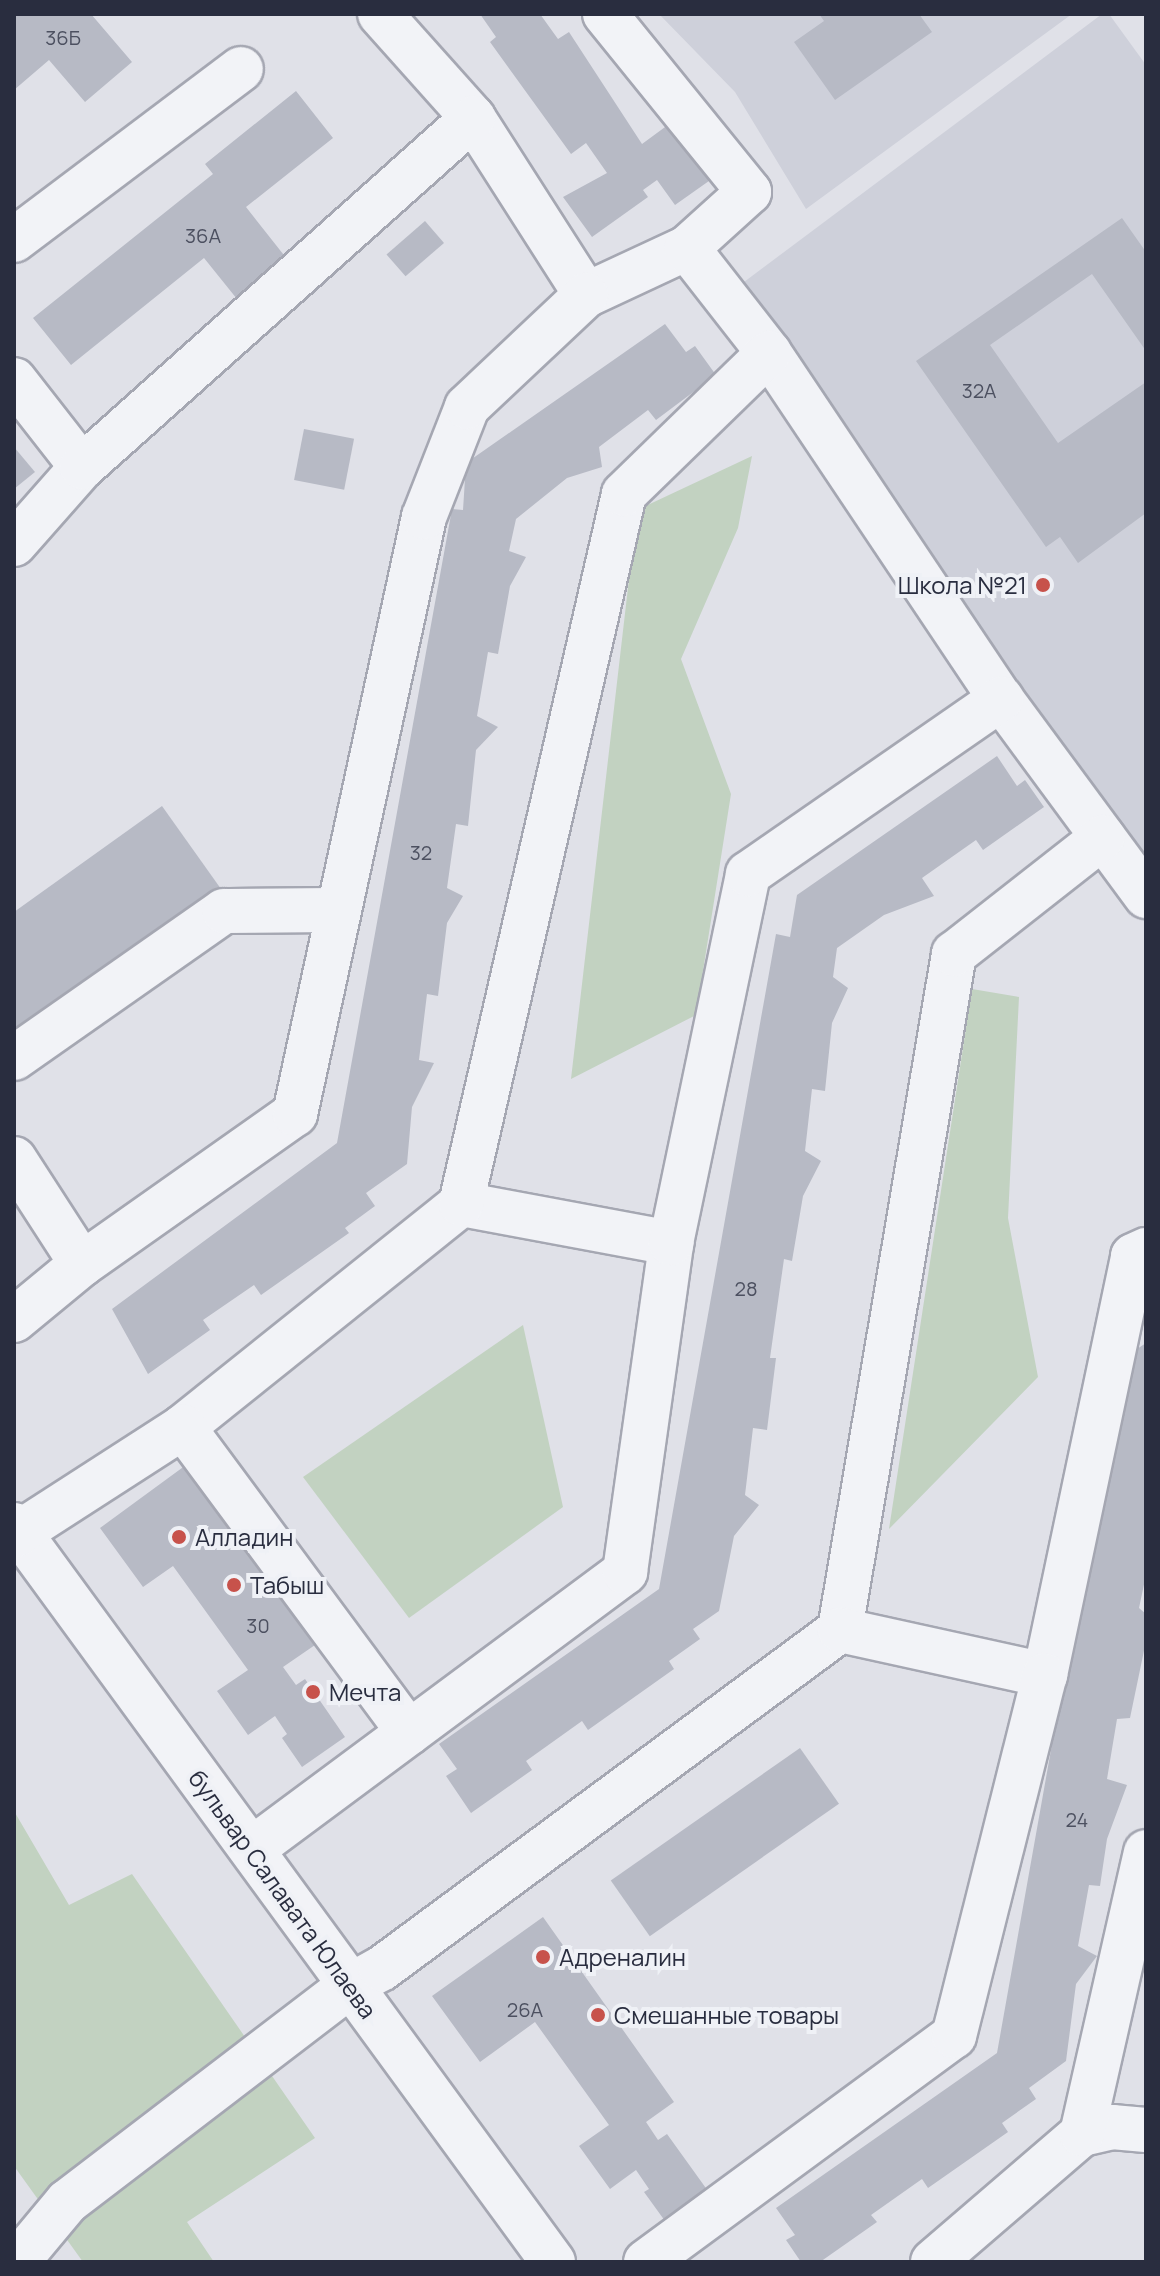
<!DOCTYPE html>
<html>
<head>
<meta charset="utf-8">
<style>
	body { margin:0 }
	#map { position:relative; width:1160px; height:2276px; overflow:hidden; background:#e0e1e8; font-family:Manrope,sans-serif }
	div>[style] { position:absolute }
	[style*='--x'] { left:calc(var(--x)*1px); top:calc(var(--y)*1px); width:calc(var(--w)*1px); rotate:calc(var(--a)*1deg) }
	.built>* { inset:0; background:#ced0da }
	.green>* { inset:0; background:#c2d2c1 }
	.building>* { inset:0; background:#b7bac5; transform-origin:0 0 }
	.roads { filter:drop-shadow(2px 0 #a5a7b2) drop-shadow(-2px 0 #a5a7b2) drop-shadow(0 2px #a5a7b2) drop-shadow(0 -2px #a5a7b2) }
	.minor>* { height:44px; margin:-22px; padding:0 22px; transform-origin:22px; border-radius:22px; background:#f2f3f7 }
	.dots>* { width:22px; height:22px; translate:-50% -50%; box-sizing:border-box; border:4px solid #eff1f6; border-radius:50% }
	span { translate:-50% -50%; white-space:nowrap; text-align:center; line-height:1.15; -webkit-text-stroke:8px #eff1f6; paint-order:stroke }
	.number-label { font-size:20px; color:#4c5060 }
	.number-label span { -webkit-text-stroke-width:0 }
	.poi-label { font-size:24px; color:#292d3f }
	.right { translate:-100% -50%; text-align:right }
	.left { translate:0 -50%; text-align:left }
	.street-label { font-size:24px; color:#292d3f }
	.frame { position:absolute; inset:0; border:16px solid #292d3f; pointer-events:none }
</style>
</head>
<body>
<div id="map">
	<div class="built">
		<i style="clip-path:polygon(659px 14px,1072px 14px,806px 209px,735px 92px)"></i>
		<i style="clip-path:polygon(1102px 14px,1109px 14px,1146px 65px,1146px 879px,732px 291px)"></i>
	</div>
	<div class="green">
		<i style="clip-path:polygon(752px 456px,738px 528px,681px 659px,731px 794px,696px 1015px,571px 1079px,637px 510px)"></i>
		<i style="clip-path:polygon(972px 989px,1019px 997px,1008px 1218px,1038px 1377px,889px 1529px)"></i>
		<i style="clip-path:polygon(523px 1325px,563px 1507px,409px 1618px,303px 1477px)"></i>
		<i style="clip-path:polygon(14px 1811px,69px 1905px,132px 1874px,315px 2138px,187px 2222px,214px 2262px,83px 2262px,14px 2166px)"></i>
	</div>
	<div class="building">
		<i style="clip-path:polygon(14px 14px,91px 14px,132px 62px,85px 102px,49px 60px,14px 90px)"></i>
		<i style="clip-path:polygon(480px 14px,540px 14px,558px 39px,569px 32px,642px 144px,676px 119px,716px 176px,675px 205px,657px 180px,643px 190px,648px 197px,592px 237px,563px 197px,607px 173px,586px 143px,571px 154px,490px 42px,496px 37px)"></i>
		<i style="clip-path:polygon(819px 14px,919px 14px,932px 32px,835px 100px,794px 42px,824px 21px)"></i>
		<i style="clip-path:polygon(296px 91px,333px 138px,246px 207px,287px 259px,237px 299px,204px 258px,71px 365px,33px 318px,213px 174px,205px 164px)"></i>
		<i style="clip-path:polygon(1122px 218px,1146px 252px,1146px 351px,1092px 274px,990px 345px,1058px 443px,1146px 382px,1146px 513px,1078px 563px,1060px 537px,1046px 547px,916px 361px)"></i>
		<i style="left:425px;top:221px;width:29px;height:51px;rotate:49deg"></i>
		<i style="clip-path:polygon(665px 324px,686px 352px,695px 346px,716px 375px,656px 420px,648px 410px,599px 447px,602px 467px,567px 478px,516px 519px,509px 551px,526px 557px,510px 586px,498px 654px,488px 652px,477px 716px,498px 727px,476px 750px,468px 826px,456px 824px,447px 888px,463px 896px,447px 923px,438px 996px,427px 994px,419px 1060px,434px 1063px,412px 1107px,407px 1164px,366px 1193px,375px 1206px,345px 1228px,349px 1233px,261px 1295px,254px 1285px,203px 1320px,210px 1330px,148px 1374px,112px 1309px,337px 1143px,452px 509px,463px 510px,466px 463px)"></i>
		<i style="left:304px;top:429px;width:51px;height:52px;rotate:11deg"></i>
		<i style="clip-path:polygon(14px 447px,35px 472px,14px 489px)"></i>
		<i style="clip-path:polygon(997px 756px,1017px 786px,1025px 780px,1044px 807px,983px 850px,976px 840px,922px 878px,934px 896px,884px 915px,837px 948px,833px 977px,848px 988px,832px 1023px,825px 1091px,812px 1089px,805px 1151px,821px 1161px,803px 1196px,792px 1261px,784px 1259px,770px 1358px,776px 1358px,767px 1430px,753px 1428px,745px 1495px,759px 1505px,734px 1536px,719px 1611px,693px 1629px,700px 1639px,669px 1661px,674px 1669px,588px 1730px,582px 1721px,526px 1761px,532px 1770px,471px 1813px,446px 1776px,457px 1769px,439px 1744px,659px 1589px,776px 934px,790px 937px,797px 895px)"></i>
		<i style="clip-path:polygon(162px 806px,226px 896px,14px 1048px,14px 912px)"></i>
		<i style="clip-path:polygon(1146px 1343px,1146px 1575px,1139px 1608px,1146px 1614px,1146px 1641px,1130px 1718px,1117px 1719px,1107px 1779px,1127px 1785px,1107px 1839px,1100px 1886px,1089px 1885px,1078px 1946px,1097px 1956px,1076px 1984px,1066px 2061px,1029px 2088px,1036px 2099px,1002px 2123px,1008px 2132px,928px 2188px,922px 2179px,871px 2215px,877px 2222px,820px 2262px,801px 2262px,786px 2240px,795px 2235px,776px 2208px,997px 2053px,1114px 1396px,1134px 1351px)"></i>
		<i style="clip-path:polygon(186px 1465px,315px 1645px,283px 1667px,296px 1685px,305px 1679px,345px 1737px,302px 1767px,282px 1738px,287px 1734px,275px 1716px,248px 1735px,217px 1691px,248px 1670px,173px 1566px,143px 1587px,100px 1528px)"></i>
		<i style="left:800px;top:1748px;width:68px;height:231px;rotate:55deg"></i>
		<i style="clip-path:polygon(543px 1917px,674px 2102px,646px 2122px,658px 2140px,667px 2134px,708px 2191px,665px 2221px,644px 2192px,649px 2189px,636px 2170px,610px 2189px,579px 2146px,609px 2125px,535px 2022px,480px 2062px,432px 1996px)"></i>
	</div>
	<div class="roads">
		<div class="minor">
			<i style="--x:380;--y:14;--w:140;--a:48.2"></i>
			<i style="--x:473;--y:118;--w:210;--a:57.4"></i>
			<i style="--x:586;--y:295;--w:111;--a:-25"></i>
			<i style="--x:687;--y:248;--w:133;--a:52"></i>
			<i style="--x:769;--y:353;--w:417;--a:56.2"></i>
			<i style="--x:1001;--y:699;--w:245;--a:53.6"></i>
			<i style="--x:605;--y:14;--w:229;--a:51"></i>
			<i style="--x:749;--y:192;--w:84;--a:137.9"></i>
			<i style="--x:14;--y:240;--w:284;--a:-37"></i>
			<i style="--x:14;--y:380;--w:110;--a:52"></i>
			<i style="--x:14;--y:544;--w:103;--a:-48.6"></i>
			<i style="--x:82;--y:467;--w:524;--a:-41.75"></i>
			<i style="--x:14;--y:1058;--w:256;--a:-35"></i>
			<i style="--x:224;--y:911;--w:113;--a:-0.5"></i>
			<i style="--x:14;--y:1159;--w:125;--a:57.1"></i>
			<i style="--x:461;--y:1204;--w:214;--a:10.5"></i>
			<i style="--x:14;--y:1320;--w:88;--a:-39.5"></i>
			<i style="--x:82;--y:1264;--w:261;--a:-35.2"></i>
			<i style="--x:295;--y:1114;--w:611;--a:-77.81"></i>
			<i style="--x:424;--y:517;--w:118;--a:-68.6"></i>
			<i style="--x:467;--y:407;--w:163;--a:-43.3"></i>
			<i style="--x:183;--y:1427;--w:356;--a:-38.7"></i>
			<i style="--x:461;--y:1204;--w:728;--a:-77.07"></i>
			<i style="--x:624;--y:494;--w:202;--a:-44.2"></i>
			<i style="--x:14;--y:1525;--w:913;--a:53.82"></i>
			<i style="--x:14;--y:1536;--w:201;--a:-32.8"></i>
			<i style="--x:183;--y:1427;--w:380;--a:53.5"></i>
			<i style="--x:840;--y:1630;--w:686;--a:-80.43"></i>
			<i style="--x:954;--y:954;--w:189;--a:-38.1"></i>
			<i style="--x:252;--y:1849;--w:465;--a:-36.6"></i>
			<i style="--x:625;--y:1572;--w:332;--a:-82"></i>
			<i style="--x:671;--y:1243;--w:377;--a:-78.2"></i>
			<i style="--x:748;--y:874;--w:308;--a:-34.7"></i>
			<i style="--x:1082;--y:2134;--w:31;--a:-13"></i>
			<i style="--x:1112;--y:2127;--w:34;--a:5"></i>
			<i style="--x:17;--y:2262;--w:78;--a:-50.2"></i>
			<i style="--x:67;--y:2202;--w:354;--a:-37.4"></i>
			<i style="--x:348;--y:1987;--w:38;--a:-29"></i>
			<i style="--x:381;--y:1969;--w:571;--a:-36.45"></i>
			<i style="--x:840;--y:1630;--w:210;--a:12.4"></i>
			<i style="--x:1045;--y:1675;--w:428;--a:-78.1"></i>
			<i style="--x:1133;--y:1256;--w:14;--a:-25"></i>
			<i style="--x:646;--y:2262;--w:382;--a:-36.3"></i>
			<i style="--x:954;--y:2036;--w:372;--a:-75.9"></i>
			<i style="--x:933;--y:2262;--w:196;--a:-40.7"></i>
			<i style="--x:1082;--y:2134;--w:289;--a:-77.2"></i>
		</div>
	</div>
	<div class="dots">
		<i style="left:1043px;top:585px;background:#c7524b"></i>
		<i style="left:179px;top:1537px;background:#c7524b"></i>
		<i style="left:234px;top:1585px;background:#c7524b"></i>
		<i style="left:313px;top:1692px;background:#c7524b"></i>
		<i style="left:543px;top:1957px;background:#c7524b"></i>
		<i style="left:598px;top:2015px;background:#c7524b"></i>
	</div>
	<div class="number-label">
		<span style="left:63px;top:37px">36Б</span>
		<span style="left:203px;top:235px">36А</span>
		<span style="left:979px;top:390px">32А</span>
		<span style="left:421px;top:852px">32</span>
		<span style="left:746px;top:1288px">28</span>
		<span style="left:258px;top:1625px">30</span>
		<span style="left:1077px;top:1819px">24</span>
		<span style="left:525px;top:2009px">26А</span>
	</div>
	<div class="poi-label">
		<span class="right" style="left:1027px;top:585px">Школа №21</span>
		<span class="left" style="left:195px;top:1537px">Алладин</span>
		<span class="left" style="left:250px;top:1585px">Табыш</span>
		<span class="left" style="left:329px;top:1692px">Мечта</span>
		<span class="left" style="left:559px;top:1957px">Адреналин</span>
		<span class="left" style="left:614px;top:2015px">Смешанные товары</span>
	</div>
	<div class="street-label">
		<span style="left:283px;top:1894px;rotate:54deg">бульвар Салавата Юлаева</span>
	</div>
	<div class="frame"></div>
</div>
</body>
</html>
